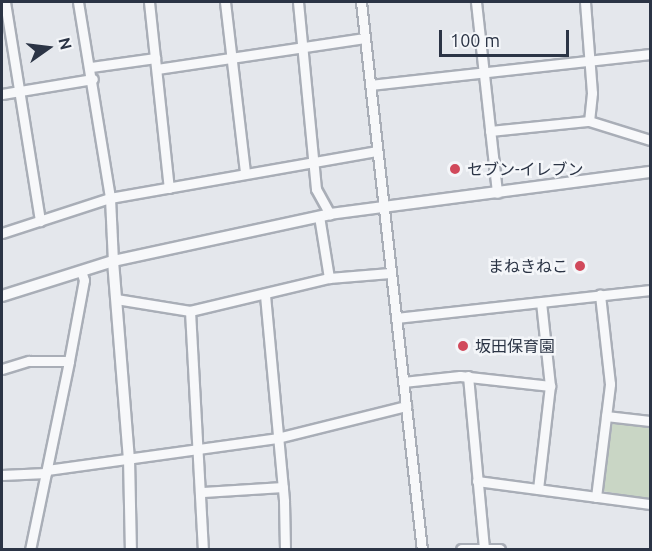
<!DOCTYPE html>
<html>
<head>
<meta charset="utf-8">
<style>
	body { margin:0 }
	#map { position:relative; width:652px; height:551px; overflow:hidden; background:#e4e7ec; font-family:Ubuntu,"Noto Sans JP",sans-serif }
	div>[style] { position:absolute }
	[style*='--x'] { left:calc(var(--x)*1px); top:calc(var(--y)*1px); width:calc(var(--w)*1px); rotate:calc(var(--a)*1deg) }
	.green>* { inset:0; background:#c9d6c5 }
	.roads { filter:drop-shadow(2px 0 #a9aeb7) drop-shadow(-2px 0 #a9aeb7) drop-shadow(0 2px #a9aeb7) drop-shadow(0 -2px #a9aeb7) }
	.minor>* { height:9px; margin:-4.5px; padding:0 4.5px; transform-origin:4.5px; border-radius:4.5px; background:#f7f8fa }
	.tertiary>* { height:10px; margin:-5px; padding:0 5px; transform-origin:5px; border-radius:5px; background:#f7f8fa }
	.dots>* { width:16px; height:16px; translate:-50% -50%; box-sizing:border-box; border:3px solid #f4f6f9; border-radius:50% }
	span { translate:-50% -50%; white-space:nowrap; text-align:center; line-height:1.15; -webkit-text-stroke:5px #f4f6f9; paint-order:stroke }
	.poi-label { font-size:16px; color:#2b3445 }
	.left { translate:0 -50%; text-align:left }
	.right { translate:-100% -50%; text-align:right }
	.frame { position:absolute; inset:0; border:3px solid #2b3445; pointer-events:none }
	.north { position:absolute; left:18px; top:18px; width:60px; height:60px; -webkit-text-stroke:4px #f4f6f9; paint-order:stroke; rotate:76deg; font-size:16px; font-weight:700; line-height:24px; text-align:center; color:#2b3445 }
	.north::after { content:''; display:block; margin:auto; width:21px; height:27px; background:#2b3445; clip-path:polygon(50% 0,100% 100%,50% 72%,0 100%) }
	.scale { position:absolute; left:439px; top:30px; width:130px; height:27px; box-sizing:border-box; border:3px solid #2b3445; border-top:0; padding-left:8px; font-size:18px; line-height:21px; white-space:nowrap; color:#2b3445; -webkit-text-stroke:4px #f4f6f9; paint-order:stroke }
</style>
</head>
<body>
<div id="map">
	<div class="green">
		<i style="clip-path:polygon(613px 421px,650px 426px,650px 499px,602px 491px)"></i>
	</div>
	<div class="roads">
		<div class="minor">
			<i style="--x:5;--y:2;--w:222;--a:80.9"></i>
			<i style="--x:78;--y:2;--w:199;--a:80.7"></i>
			<i style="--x:110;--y:198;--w:63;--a:87.3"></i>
			<i style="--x:149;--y:2;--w:187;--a:83.9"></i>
			<i style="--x:225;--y:2;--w:171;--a:83.3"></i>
			<i style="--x:298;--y:2;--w:188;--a:84.5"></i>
			<i style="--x:316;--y:189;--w:29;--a:61"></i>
			<i style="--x:361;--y:2;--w:551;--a:83.65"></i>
			<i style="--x:476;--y:2;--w:192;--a:83.7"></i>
			<i style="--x:585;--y:2;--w:91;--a:85.6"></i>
			<i style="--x:592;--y:93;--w:28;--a:96"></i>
			<i style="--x:91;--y:67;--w:65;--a:-8"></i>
			<i style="--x:157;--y:69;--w:210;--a:-8.5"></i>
			<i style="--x:370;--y:85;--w:282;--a:-6.3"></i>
			<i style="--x:2;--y:94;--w:92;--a:-9.4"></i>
			<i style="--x:490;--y:131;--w:100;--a:-5.8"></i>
			<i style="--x:589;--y:121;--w:64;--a:17.3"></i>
			<i style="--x:319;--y:216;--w:63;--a:80.8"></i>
			<i style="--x:2;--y:233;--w:114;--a:-18"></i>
			<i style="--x:110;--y:198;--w:270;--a:-10"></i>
			<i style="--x:265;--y:295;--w:207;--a:84.7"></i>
			<i style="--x:284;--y:501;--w:49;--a:88.8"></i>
			<i style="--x:116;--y:299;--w:75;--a:9.2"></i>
			<i style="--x:190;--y:311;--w:143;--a:-13.4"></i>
			<i style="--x:329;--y:278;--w:61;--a:-4.7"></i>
			<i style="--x:190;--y:311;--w:239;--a:86.9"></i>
			<i style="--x:396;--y:318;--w:256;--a:-6.3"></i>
			<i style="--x:2;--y:369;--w:28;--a:-17"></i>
			<i style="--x:29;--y:361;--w:40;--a:0"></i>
			<i style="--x:468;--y:376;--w:172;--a:84.7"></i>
			<i style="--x:403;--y:382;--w:57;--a:-6"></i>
			<i style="--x:460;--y:376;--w:91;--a:6.3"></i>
			<i style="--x:606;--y:416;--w:44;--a:6.5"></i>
			<i style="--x:47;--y:470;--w:232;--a:-7.9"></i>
			<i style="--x:277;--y:438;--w:133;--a:-13.9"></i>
			<i style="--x:2;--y:475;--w:44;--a:-2.6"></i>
			<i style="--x:477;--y:481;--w:175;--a:7.6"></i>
			<i style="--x:538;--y:489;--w:104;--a:-83.4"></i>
			<i style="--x:550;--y:386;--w:84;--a:-96.1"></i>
			<i style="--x:203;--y:492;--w:80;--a:-3.6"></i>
			<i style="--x:596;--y:497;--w:114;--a:-82.9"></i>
			<i style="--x:610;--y:384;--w:90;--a:-96.4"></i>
			<i style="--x:30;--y:550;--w:193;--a:-78.3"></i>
			<i style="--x:69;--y:361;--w:82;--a:-79.5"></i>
			<i style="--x:84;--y:280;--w:9;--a:-108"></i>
		</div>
		<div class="tertiary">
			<i style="--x:113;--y:261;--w:198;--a:85.4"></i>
			<i style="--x:129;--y:458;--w:92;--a:88.8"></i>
			<i style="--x:2;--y:296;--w:116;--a:-17.5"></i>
			<i style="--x:113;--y:261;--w:222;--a:-12.2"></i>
			<i style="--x:330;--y:214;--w:323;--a:-7.5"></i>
			<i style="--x:462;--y:550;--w:38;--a:0"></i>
		</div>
	</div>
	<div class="dots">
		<i style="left:455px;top:169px;background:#d1495b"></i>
		<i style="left:580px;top:266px;background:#d1495b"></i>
		<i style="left:463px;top:346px;background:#d1495b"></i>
	</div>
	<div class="poi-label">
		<span class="left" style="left:467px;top:169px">セブン-イレブン</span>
		<span class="right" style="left:568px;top:266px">まねきねこ</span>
		<span class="left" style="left:475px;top:346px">坂田保育園</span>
	</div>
	<div class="frame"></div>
	<div class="north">N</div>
	<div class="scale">100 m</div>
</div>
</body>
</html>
